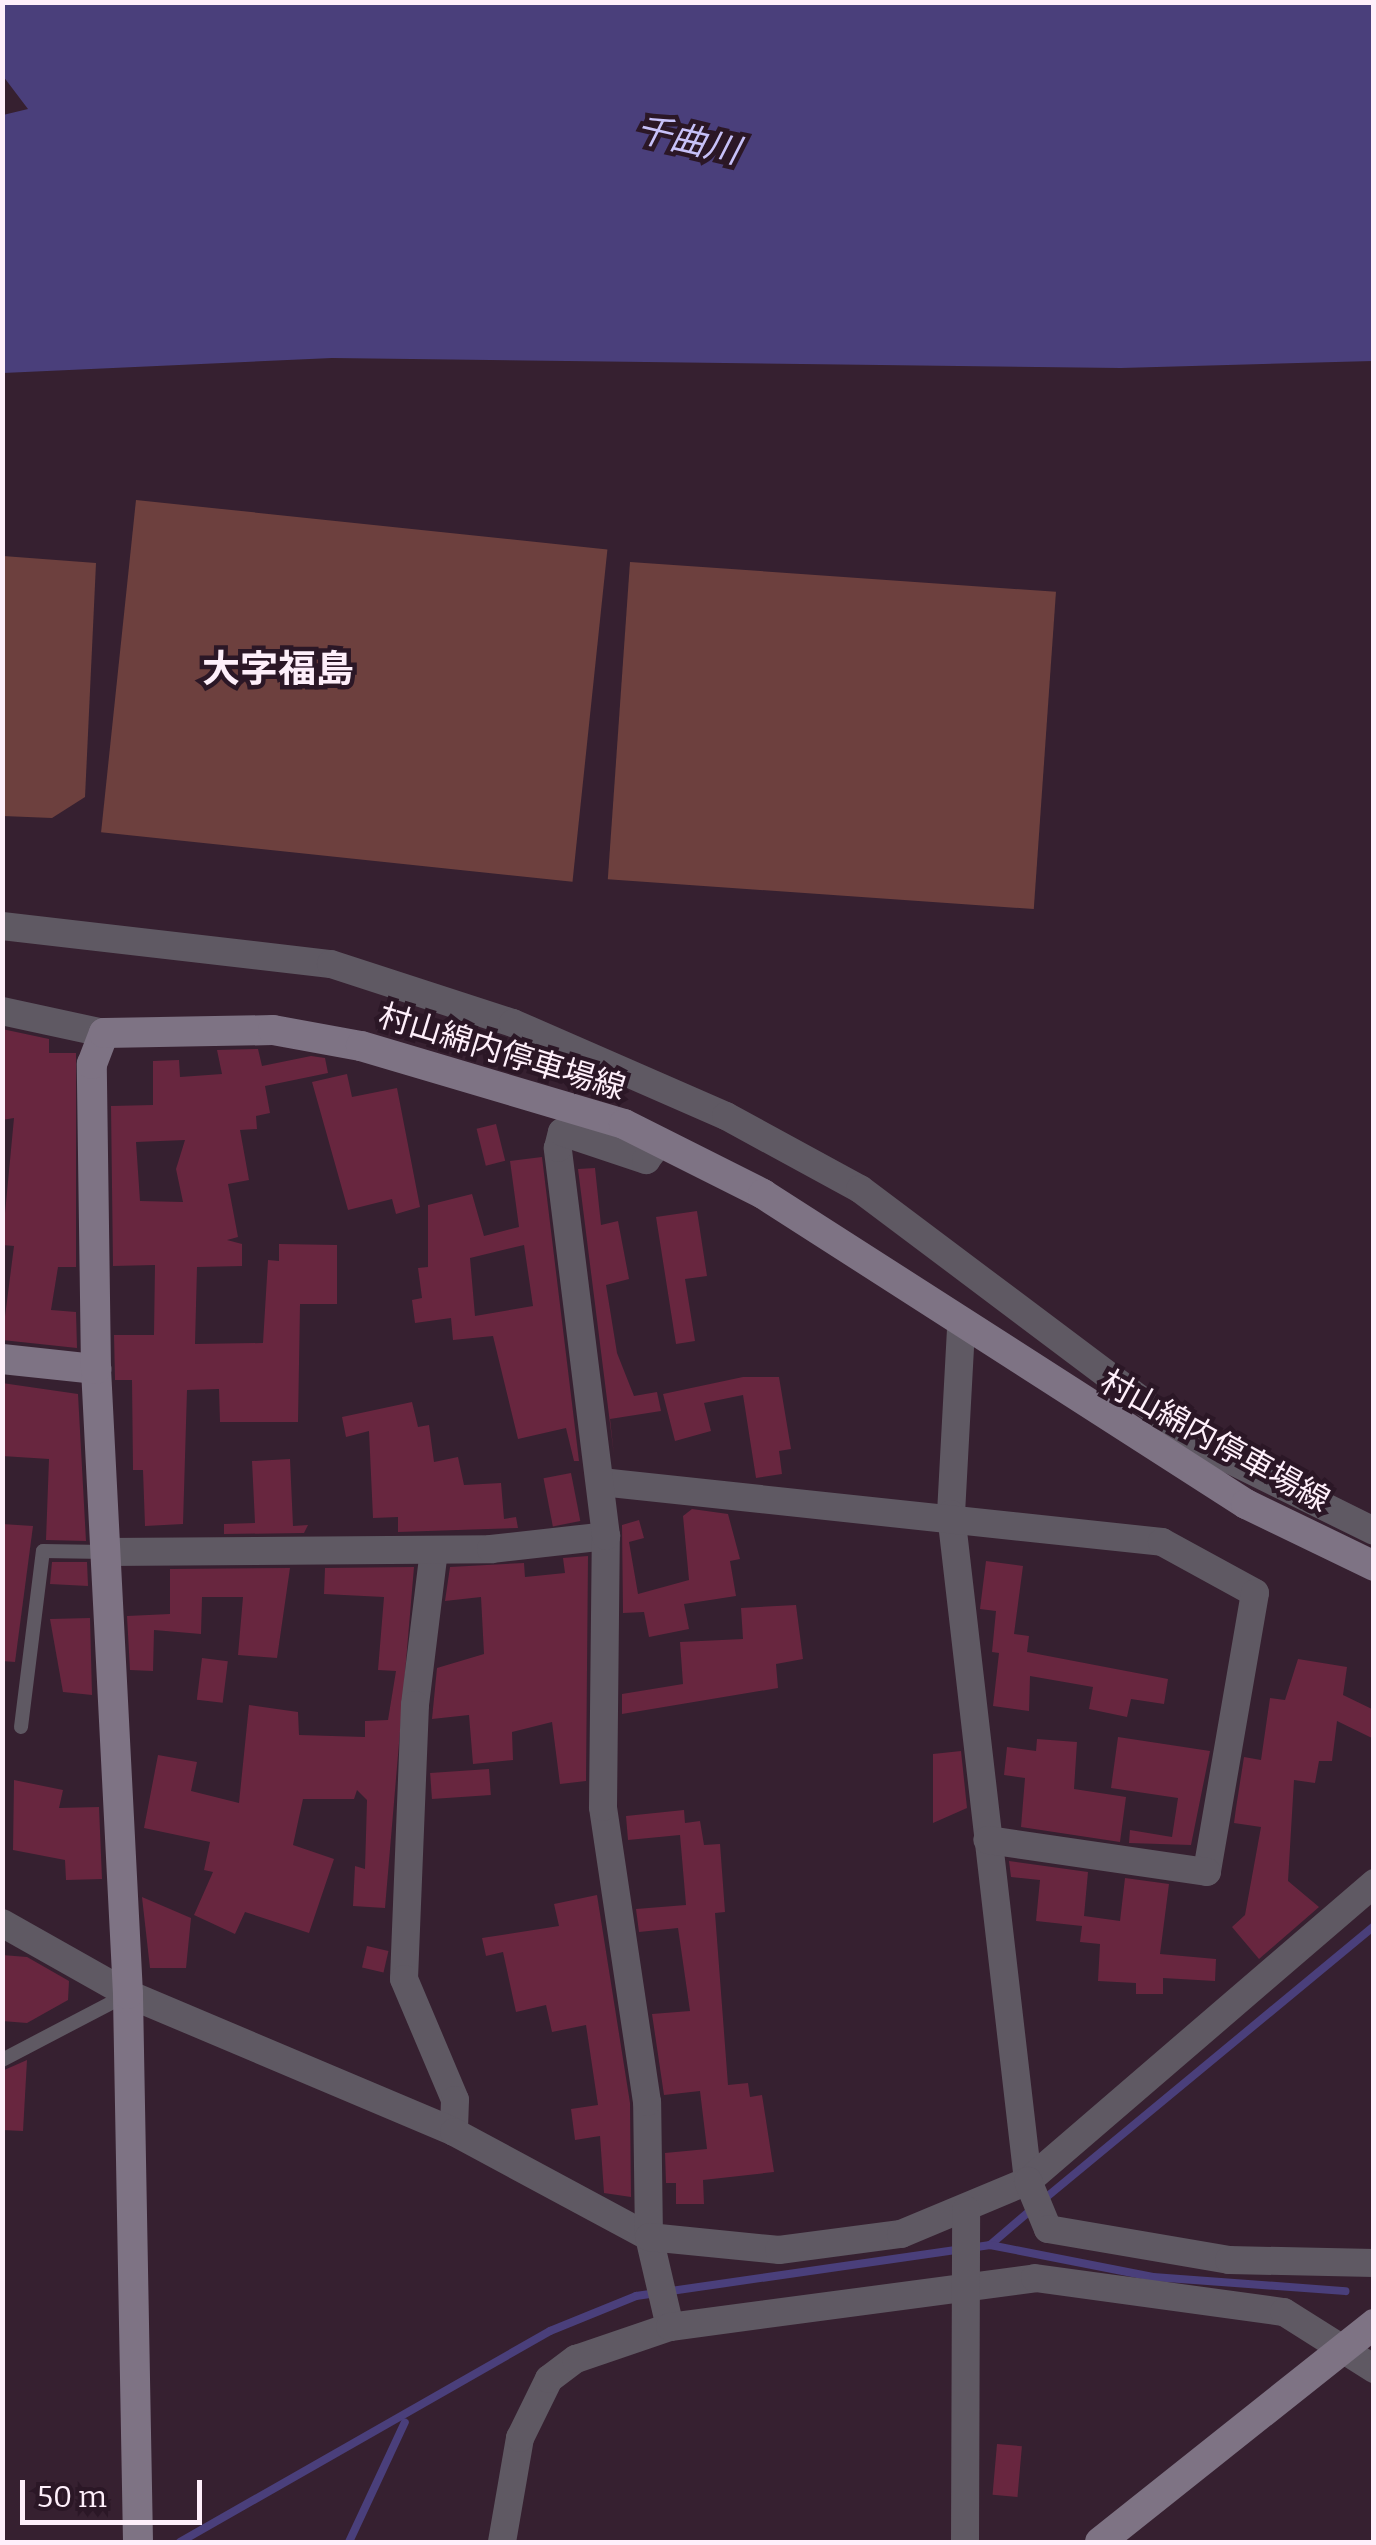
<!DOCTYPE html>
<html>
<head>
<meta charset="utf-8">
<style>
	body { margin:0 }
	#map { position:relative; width:1376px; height:2545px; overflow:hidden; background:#362030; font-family:Bitter,"Noto Sans JP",serif }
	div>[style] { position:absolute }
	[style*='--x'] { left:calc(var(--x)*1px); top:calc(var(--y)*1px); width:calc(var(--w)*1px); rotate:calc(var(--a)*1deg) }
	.green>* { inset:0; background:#6d403e; transform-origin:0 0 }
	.water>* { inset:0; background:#4a3f7b }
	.stream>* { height:8px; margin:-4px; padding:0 4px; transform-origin:4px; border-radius:4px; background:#4a3f7b }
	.building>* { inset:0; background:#68263f; transform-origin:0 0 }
	.lane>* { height:14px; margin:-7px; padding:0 7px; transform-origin:7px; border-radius:7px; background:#5f5963 }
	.street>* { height:28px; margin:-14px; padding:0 14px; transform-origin:14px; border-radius:14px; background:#5f5963 }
	.secondary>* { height:30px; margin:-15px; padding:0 15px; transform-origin:15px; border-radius:15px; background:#7e7384 }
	span { translate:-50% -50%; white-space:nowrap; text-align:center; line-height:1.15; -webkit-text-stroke:9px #2b1726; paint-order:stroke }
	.street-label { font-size:32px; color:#feeffa }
	.water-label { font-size:35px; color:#c7c1f8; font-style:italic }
	.quarter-label { font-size:38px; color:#feeffa; font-weight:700 }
	.frame { position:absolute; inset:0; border:5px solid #feeffa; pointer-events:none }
	.scale { position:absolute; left:20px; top:2480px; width:182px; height:45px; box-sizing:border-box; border:5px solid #feeffa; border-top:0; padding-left:12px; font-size:30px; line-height:35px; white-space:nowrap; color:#feeffa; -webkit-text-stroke:8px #2b1726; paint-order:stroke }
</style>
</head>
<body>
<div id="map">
	<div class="green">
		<i style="left:136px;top:500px;width:474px;height:334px;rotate:6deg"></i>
		<i style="clip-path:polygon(3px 556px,96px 563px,85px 797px,52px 818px,3px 816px)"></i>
		<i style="left:630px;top:562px;width:427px;height:318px;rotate:4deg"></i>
	</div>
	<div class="water">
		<i style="clip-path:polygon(3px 2px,1373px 3px,1373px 361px,1121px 368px,332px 358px,3px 373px,3px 115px,28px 109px,3px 76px)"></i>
	</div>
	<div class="stream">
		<i style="--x:1043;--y:2200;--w:430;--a:-39.6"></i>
		<i style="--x:990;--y:2245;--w:55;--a:-40.6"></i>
		<i style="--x:180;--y:2542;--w:426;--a:-29.7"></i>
		<i style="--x:550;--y:2331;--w:93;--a:-22.1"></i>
		<i style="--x:636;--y:2296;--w:358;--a:-8.2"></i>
		<i style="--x:990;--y:2245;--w:166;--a:11.1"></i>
		<i style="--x:1153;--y:2277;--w:193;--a:4.2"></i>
		<i style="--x:349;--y:2542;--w:132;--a:-65"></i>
	</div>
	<div class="building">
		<i style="clip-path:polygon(2px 1029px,49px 1039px,49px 1053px,76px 1053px,76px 1267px,58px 1267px,51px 1310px,76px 1312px,77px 1348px,2px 1340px,14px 1246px,2px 1245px,14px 1118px,2px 1120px)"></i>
		<i style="clip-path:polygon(evenodd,258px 1049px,262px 1066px,311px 1056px,325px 1058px,328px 1073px,265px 1086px,270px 1113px,256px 1116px,257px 1129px,240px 1130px,249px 1180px,228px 1184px,238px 1237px,227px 1240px,242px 1244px,242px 1266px,197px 1267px,195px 1344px,263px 1343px,268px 1260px,279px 1261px,279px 1244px,337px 1245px,337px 1304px,300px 1304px,298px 1422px,220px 1422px,219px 1389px,187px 1390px,183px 1524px,145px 1526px,143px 1470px,133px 1470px,132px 1380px,115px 1380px,114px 1335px,154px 1335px,155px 1265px,113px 1266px,111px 1106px,153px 1105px,153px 1061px,179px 1060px,180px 1077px,222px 1074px,217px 1050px,258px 1049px,185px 1140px,176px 1169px,183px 1202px,140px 1201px,136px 1142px,185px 1140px)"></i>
		<i style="clip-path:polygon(347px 1074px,352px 1097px,397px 1088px,420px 1207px,396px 1214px,392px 1199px,348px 1210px,312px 1082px)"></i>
		<i style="left:496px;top:1124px;width:38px;height:20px;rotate:76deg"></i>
		<i style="clip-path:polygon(evenodd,542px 1157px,579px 1461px,574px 1461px,566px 1428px,518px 1439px,493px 1336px,453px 1340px,451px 1318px,415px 1323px,412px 1300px,422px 1298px,418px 1268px,428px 1267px,428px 1205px,472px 1194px,484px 1236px,519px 1227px,510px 1161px,542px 1157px,524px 1245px,533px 1306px,475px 1316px,470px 1258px,524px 1245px)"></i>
		<i style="clip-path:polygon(595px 1168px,601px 1225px,618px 1221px,629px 1279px,606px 1285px,617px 1353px,634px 1396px,657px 1392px,661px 1411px,610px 1419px,614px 1455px,578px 1169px)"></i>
		<i style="clip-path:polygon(697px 1211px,707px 1276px,685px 1279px,695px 1341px,676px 1344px,656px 1217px)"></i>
		<i style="clip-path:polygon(743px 1377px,779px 1377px,791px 1449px,779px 1451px,782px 1474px,756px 1478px,743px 1395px,704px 1403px,711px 1431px,675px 1441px,663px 1394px)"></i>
		<i style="clip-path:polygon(2px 1383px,78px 1394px,86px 1541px,46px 1540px,49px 1459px,2px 1456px)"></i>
		<i style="clip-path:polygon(412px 1402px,418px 1427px,429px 1425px,434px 1462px,458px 1457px,464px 1485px,501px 1483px,504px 1519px,516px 1517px,518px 1528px,398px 1532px,398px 1517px,373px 1518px,369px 1431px,346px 1437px,342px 1417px)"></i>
		<i style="clip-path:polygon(290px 1459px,293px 1526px,308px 1525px,304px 1533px,224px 1534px,224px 1524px,255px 1523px,252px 1461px)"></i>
		<i style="left:571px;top:1473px;width:49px;height:28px;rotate:79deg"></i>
		<i style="clip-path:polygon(692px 1509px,728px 1514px,740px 1559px,730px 1561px,736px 1596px,684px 1604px,689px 1629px,649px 1637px,644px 1612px,623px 1613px,622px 1525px,639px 1520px,644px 1538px,629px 1542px,638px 1594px,689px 1580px,683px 1516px)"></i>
		<i style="clip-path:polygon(2px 1524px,33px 1526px,15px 1662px,2px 1661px)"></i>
		<i style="clip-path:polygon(588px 1556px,586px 1781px,560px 1784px,552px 1722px,512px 1732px,513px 1760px,473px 1764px,469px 1715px,432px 1719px,437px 1668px,484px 1654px,481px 1597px,445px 1601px,450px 1567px,524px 1563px,525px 1577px,565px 1573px,563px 1558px)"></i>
		<i style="clip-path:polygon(986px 1561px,1023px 1566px,1014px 1634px,1029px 1636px,1027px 1652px,1168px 1679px,1164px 1704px,1131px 1699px,1127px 1717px,1089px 1709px,1093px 1687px,1030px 1676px,1029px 1711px,993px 1706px,999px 1653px,992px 1652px,996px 1611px,980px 1609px)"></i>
		<i style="clip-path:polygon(52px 1562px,87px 1562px,88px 1586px,50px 1584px)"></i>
		<i style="clip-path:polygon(414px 1567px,385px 1908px,353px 1906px,355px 1866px,365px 1869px,367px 1800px,357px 1790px,354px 1799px,303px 1799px,293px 1845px,334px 1859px,309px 1933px,245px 1912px,235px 1934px,194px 1915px,213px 1872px,204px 1870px,210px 1842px,144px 1828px,158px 1755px,197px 1762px,191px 1791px,239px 1803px,249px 1705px,298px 1712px,299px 1735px,365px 1737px,365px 1721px,388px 1720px,396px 1671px,378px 1670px,384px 1597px,324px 1594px,325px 1568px)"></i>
		<i style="clip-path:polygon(290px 1568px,277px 1658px,238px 1655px,243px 1597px,202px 1597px,201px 1634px,154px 1630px,153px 1671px,130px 1670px,127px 1616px,170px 1614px,170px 1569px)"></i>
		<i style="clip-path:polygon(796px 1605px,803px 1659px,776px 1664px,778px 1688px,622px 1714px,622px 1694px,683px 1684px,680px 1642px,743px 1639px,741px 1608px)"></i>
		<i style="clip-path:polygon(90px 1618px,92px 1695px,63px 1692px,50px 1619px)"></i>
		<i style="left:202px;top:1658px;width:26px;height:42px;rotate:7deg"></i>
		<i style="clip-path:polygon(1298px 1659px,1347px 1667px,1343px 1695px,1374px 1710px,1374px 1739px,1337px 1721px,1332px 1761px,1319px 1761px,1315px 1783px,1294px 1780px,1288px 1881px,1319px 1907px,1259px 1959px,1232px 1927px,1245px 1915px,1261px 1827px,1234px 1823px,1236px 1808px,1244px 1757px,1261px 1760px,1270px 1698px,1285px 1700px)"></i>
		<i style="clip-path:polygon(1118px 1737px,1210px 1751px,1191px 1845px,1129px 1843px,1130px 1830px,1172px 1837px,1178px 1798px,1111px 1788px)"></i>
		<i style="clip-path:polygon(1037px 1739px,1077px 1742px,1074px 1789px,1126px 1797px,1120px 1842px,1021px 1827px,1025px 1778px,1004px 1775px,1007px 1747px,1036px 1751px)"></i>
		<i style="clip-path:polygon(961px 1751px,967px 1808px,933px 1823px,933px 1754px)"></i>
		<i style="left:489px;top:1769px;width:26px;height:59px;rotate:86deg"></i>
		<i style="clip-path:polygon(14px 1780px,63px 1790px,59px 1808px,99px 1807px,102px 1879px,66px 1880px,65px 1860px,13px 1850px)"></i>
		<i style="clip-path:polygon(684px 1810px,685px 1823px,700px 1821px,704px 1845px,720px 1844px,725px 1912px,715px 1913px,728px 2085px,748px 2083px,750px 2097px,762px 2095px,774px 2172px,703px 2180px,704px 2204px,676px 2204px,676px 2183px,666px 2183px,665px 2153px,707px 2149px,700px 2091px,664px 2095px,652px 2014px,690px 2011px,678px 1928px,639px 1932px,636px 1909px,686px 1905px,680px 1835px,628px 1840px,626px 1816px)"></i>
		<i style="clip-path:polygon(1009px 1861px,1088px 1872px,1084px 1916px,1120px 1921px,1125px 1878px,1169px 1884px,1160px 1954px,1216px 1959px,1215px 1981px,1163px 1978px,1163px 1994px,1136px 1994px,1136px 1983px,1098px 1981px,1100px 1944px,1080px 1942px,1082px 1926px,1036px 1921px,1040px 1880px,1011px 1877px)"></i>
		<i style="clip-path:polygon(597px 1895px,630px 2103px,631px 2197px,604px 2193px,600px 2136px,575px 2140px,571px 2109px,598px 2105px,586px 2025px,552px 2032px,546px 2005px,516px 2012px,503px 1952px,486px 1956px,482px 1938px,559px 1926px,554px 1904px)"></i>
		<i style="clip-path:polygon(142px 1897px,191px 1918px,186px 1968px,150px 1968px)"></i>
		<i style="left:367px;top:1946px;width:22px;height:22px;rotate:13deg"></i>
		<i style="clip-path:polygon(2px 1955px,27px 1957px,69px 1981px,68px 2000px,27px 2023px,2px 2021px)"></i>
		<i style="clip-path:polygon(27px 2060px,23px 2131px,2px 2130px,2px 2071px)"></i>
		<i style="left:997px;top:2444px;width:25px;height:51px;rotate:5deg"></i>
	</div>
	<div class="lane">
		<i style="--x:21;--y:1727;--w:177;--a:-82.9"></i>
		<i style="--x:43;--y:1551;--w:62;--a:0.9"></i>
		<i style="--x:2;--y:2060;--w:142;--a:-27.6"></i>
	</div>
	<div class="street">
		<i style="--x:2;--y:926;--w:331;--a:6.6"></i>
		<i style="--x:331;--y:964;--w:191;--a:18"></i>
		<i style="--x:513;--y:1023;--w:232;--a:23.6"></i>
		<i style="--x:726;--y:1116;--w:153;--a:28.6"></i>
		<i style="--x:860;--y:1189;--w:428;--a:36.9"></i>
		<i style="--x:1202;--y:1446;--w:192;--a:26.3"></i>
		<i style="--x:2;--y:1011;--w:104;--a:12.2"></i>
		<i style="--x:961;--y:1329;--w:185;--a:93.1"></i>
		<i style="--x:951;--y:1514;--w:671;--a:83.41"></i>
		<i style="--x:601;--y:1482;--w:564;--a:6.1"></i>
		<i style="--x:1162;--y:1542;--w:106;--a:28.7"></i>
		<i style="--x:1255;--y:1593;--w:283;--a:99.8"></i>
		<i style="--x:1207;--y:1872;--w:222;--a:-171.7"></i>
		<i style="--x:434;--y:1550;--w:156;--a:97"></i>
		<i style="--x:415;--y:1705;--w:274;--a:92.3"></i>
		<i style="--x:404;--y:1979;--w:131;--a:67.1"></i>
		<i style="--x:455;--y:2100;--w:32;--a:92"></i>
		<i style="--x:105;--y:1552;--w:386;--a:-0.4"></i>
		<i style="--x:491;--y:1549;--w:116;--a:-6.4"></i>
		<i style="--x:2;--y:1923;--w:145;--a:29.4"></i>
		<i style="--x:128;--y:1994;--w:354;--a:22.9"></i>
		<i style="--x:454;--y:2132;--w:221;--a:28.3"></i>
		<i style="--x:649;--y:2237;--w:135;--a:-90.8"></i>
		<i style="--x:647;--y:2102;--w:298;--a:-98.5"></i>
		<i style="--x:603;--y:1807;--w:271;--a:-89.4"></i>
		<i style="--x:606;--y:1536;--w:391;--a:-97.1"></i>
		<i style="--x:558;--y:1148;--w:16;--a:-76"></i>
		<i style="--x:562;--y:1132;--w:89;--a:18.4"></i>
		<i style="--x:646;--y:1160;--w:23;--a:-52"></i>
		<i style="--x:1028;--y:2181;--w:457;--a:-40.7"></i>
		<i style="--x:670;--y:2327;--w:92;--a:-103.1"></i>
		<i style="--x:649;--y:2237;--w:131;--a:5.7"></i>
		<i style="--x:779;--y:2250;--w:123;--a:-7.5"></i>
		<i style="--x:901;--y:2234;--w:138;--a:-22.7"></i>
		<i style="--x:1028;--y:2181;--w:52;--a:67.4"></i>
		<i style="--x:1048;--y:2229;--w:184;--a:9.7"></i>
		<i style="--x:1229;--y:2260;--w:145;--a:1.2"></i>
		<i style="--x:502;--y:2542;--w:106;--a:-80.2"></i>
		<i style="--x:520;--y:2438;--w:66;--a:-63.8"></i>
		<i style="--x:549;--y:2379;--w:34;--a:-37"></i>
		<i style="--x:576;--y:2359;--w:99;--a:-18.8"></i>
		<i style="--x:670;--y:2327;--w:368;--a:-7.6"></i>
		<i style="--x:1035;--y:2278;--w:251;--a:7.8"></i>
		<i style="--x:1284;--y:2312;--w:107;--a:32.3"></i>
		<i style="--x:965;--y:2542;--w:332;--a:-89.8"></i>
	</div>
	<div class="secondary">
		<i style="--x:2;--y:1359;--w:95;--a:6.1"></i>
		<i style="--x:138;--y:2542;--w:548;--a:-91.05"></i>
		<i style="--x:128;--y:1994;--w:626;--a:-92.93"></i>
		<i style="--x:96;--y:1369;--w:305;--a:-90.8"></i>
		<i style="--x:92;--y:1064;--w:33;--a:-69"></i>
		<i style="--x:104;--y:1033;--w:169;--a:-1"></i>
		<i style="--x:273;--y:1030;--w:89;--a:10.3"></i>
		<i style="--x:361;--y:1046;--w:274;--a:16.5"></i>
		<i style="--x:624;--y:1124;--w:156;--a:26.7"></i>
		<i style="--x:763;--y:1194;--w:574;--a:32.69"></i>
		<i style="--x:1246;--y:1504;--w:142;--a:25.8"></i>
		<i style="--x:1100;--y:2542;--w:350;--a:-38.5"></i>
	</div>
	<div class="street-label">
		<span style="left:502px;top:1052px;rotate:17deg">村山綿内停車場線</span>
		<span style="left:1215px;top:1441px;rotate:29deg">村山綿内停車場線</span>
	</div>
	<div class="water-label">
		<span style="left:688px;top:140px;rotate:13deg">千曲川</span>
	</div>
	<div class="quarter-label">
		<span style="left:278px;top:670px">大字福島</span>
	</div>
	<div class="frame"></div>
	<div class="scale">50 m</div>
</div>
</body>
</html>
